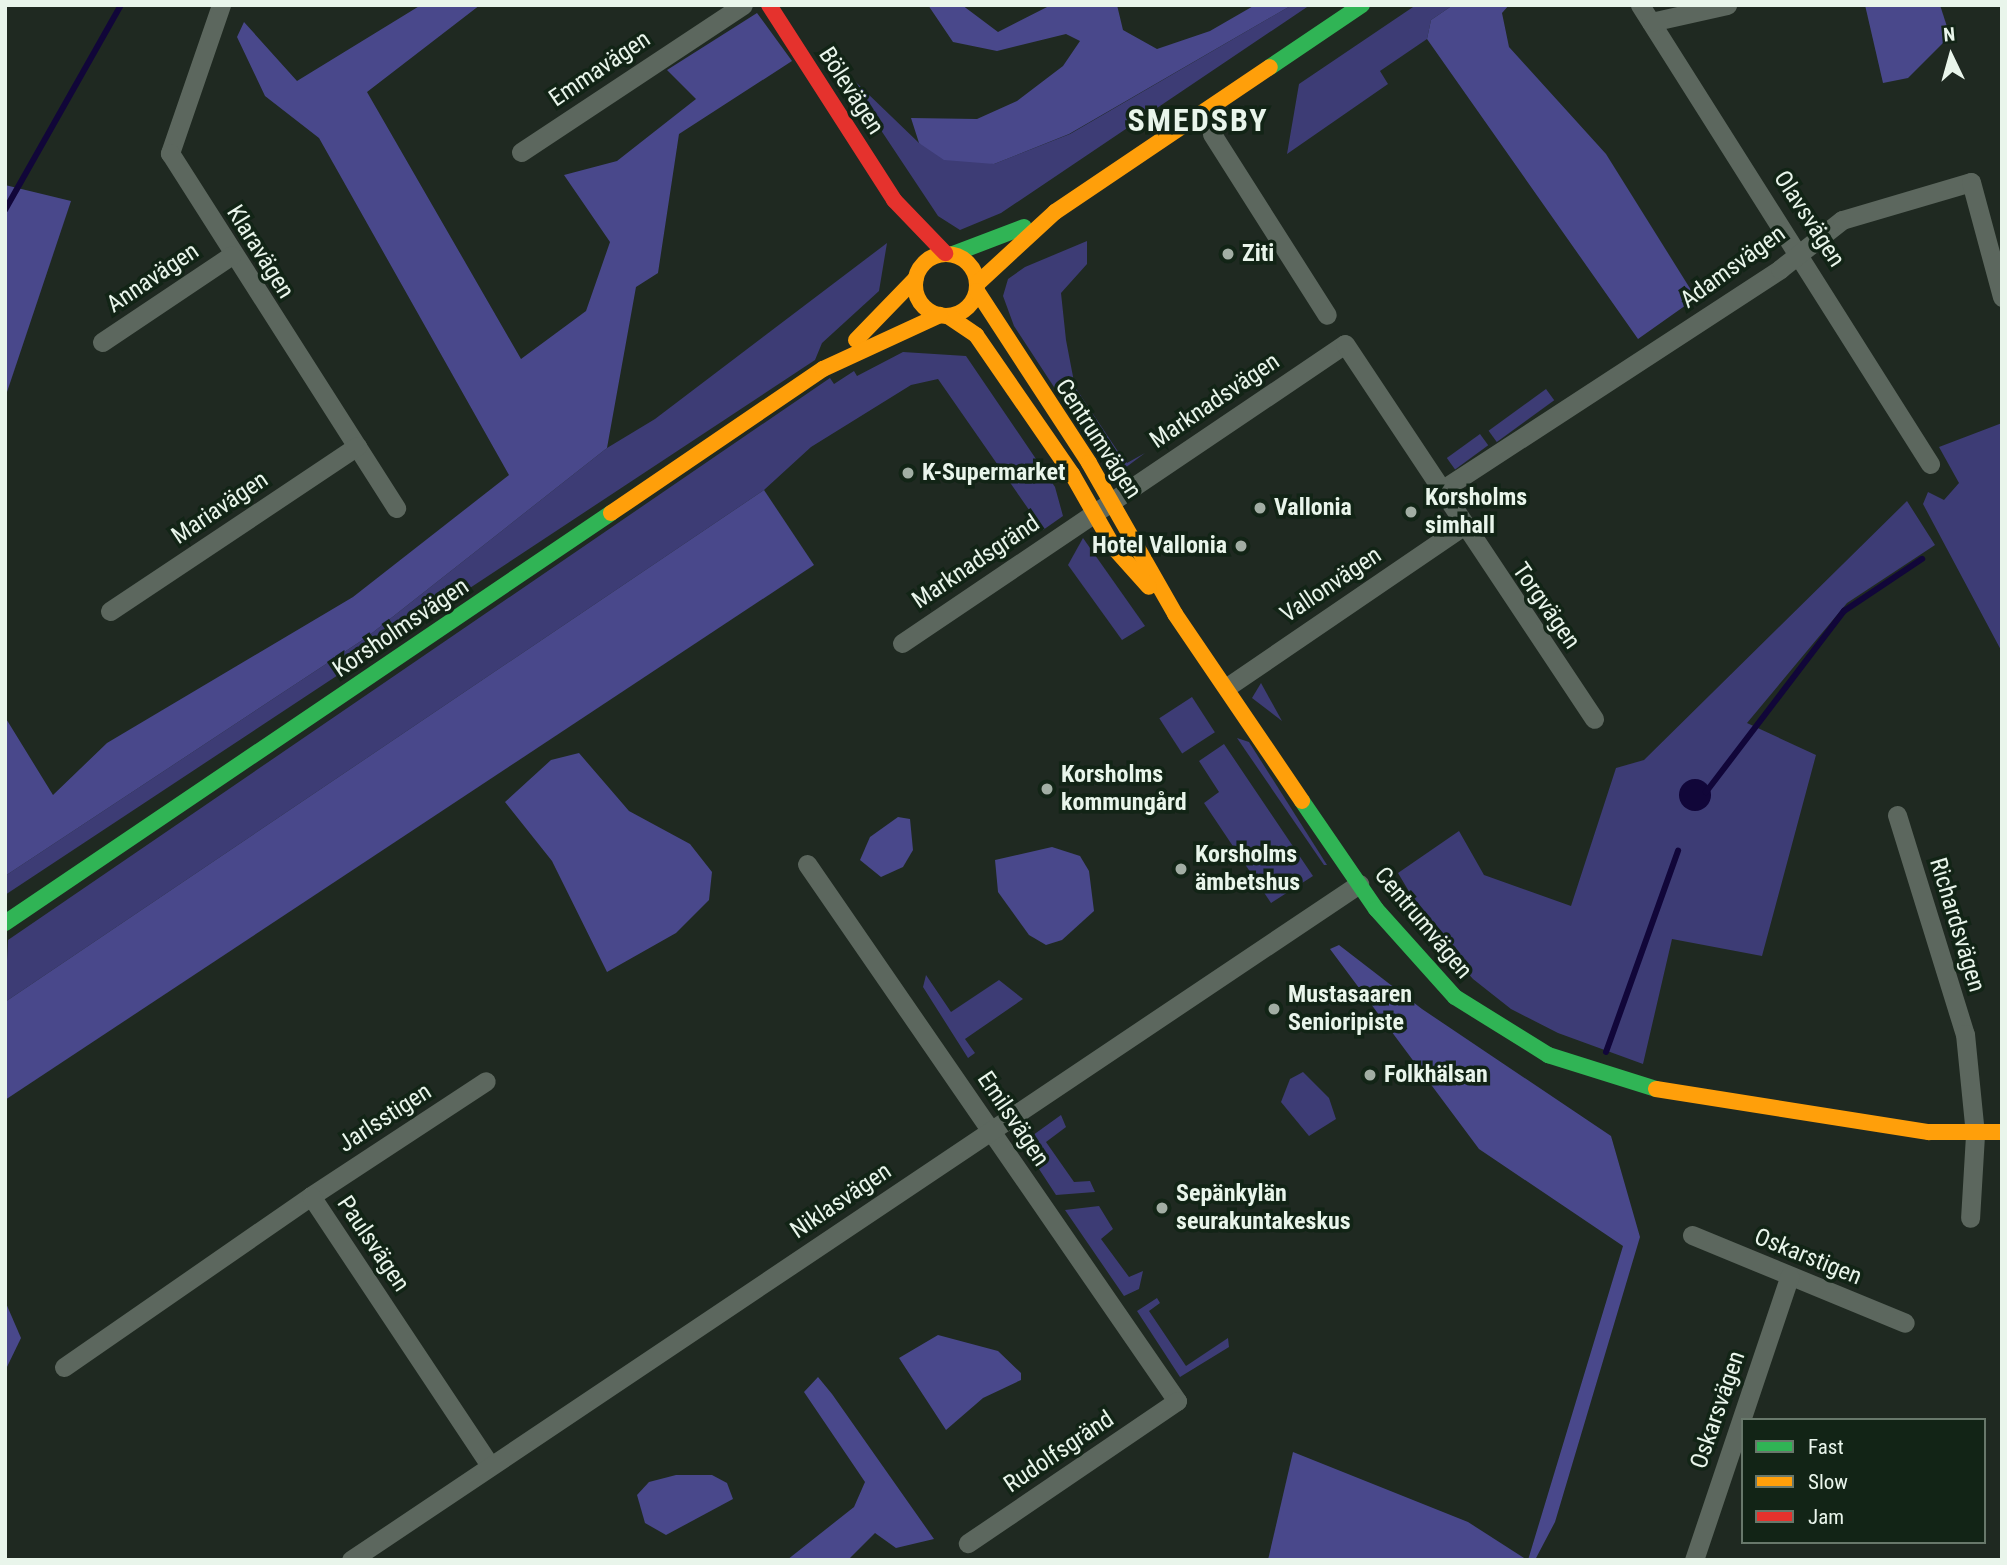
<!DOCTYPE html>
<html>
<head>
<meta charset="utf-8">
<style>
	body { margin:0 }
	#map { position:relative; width:2007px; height:1565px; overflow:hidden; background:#1f2921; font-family:"Roboto Condensed",sans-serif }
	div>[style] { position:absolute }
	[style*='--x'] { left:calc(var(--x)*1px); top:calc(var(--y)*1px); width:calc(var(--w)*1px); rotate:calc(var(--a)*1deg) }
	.green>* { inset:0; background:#3d3c75; transform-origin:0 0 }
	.forest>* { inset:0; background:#49488b }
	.water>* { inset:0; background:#110639 }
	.round { border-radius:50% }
	.stream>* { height:6px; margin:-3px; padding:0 3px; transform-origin:3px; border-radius:3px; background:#110639 }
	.street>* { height:19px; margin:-9.5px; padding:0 9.5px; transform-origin:9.5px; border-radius:9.5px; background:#5c675e }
	.fast>* { height:16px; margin:-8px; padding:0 8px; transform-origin:8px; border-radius:8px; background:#30b455 }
	.slow>* { height:16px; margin:-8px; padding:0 8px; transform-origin:8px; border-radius:8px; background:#ff9f0a }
	.slow>.ring { margin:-8px; padding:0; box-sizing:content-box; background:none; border:16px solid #ff9f0a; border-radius:50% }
	.jam>* { height:16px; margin:-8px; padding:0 8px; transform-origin:8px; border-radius:8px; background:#e5322d }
	.dots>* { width:19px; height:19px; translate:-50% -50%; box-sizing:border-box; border:4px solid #122416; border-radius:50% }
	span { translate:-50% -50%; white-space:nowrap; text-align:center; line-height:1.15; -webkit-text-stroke:7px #122416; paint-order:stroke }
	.street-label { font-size:24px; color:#e9f5eb }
	.poi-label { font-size:24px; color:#e9f5eb; font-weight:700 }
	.left { translate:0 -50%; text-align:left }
	.right { translate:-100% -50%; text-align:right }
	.district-label { font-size:32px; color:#e9f5eb; font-weight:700; letter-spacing:2px }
	.frame { position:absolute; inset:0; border:7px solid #e9f5eb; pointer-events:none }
	.legend { position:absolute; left:1741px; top:1418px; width:245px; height:126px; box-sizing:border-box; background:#122416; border:2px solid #68786b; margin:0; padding:9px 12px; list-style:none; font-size:21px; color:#e9f5eb }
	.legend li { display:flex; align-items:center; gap:14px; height:35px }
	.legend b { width:35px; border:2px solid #68786b }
	.north { position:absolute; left:1916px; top:21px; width:70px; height:70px; -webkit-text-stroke:5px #122416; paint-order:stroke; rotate:355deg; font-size:19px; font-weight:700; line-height:28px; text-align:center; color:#e9f5eb }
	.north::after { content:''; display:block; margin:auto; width:24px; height:32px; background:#e9f5eb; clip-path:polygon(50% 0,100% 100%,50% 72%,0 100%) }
</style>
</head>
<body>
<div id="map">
	<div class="green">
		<i style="clip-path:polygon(1292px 5px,1310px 5px,1001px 213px,960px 230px,938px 216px,837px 64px,919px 143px,994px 164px,1070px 134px)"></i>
		<i style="clip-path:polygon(1416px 5px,1453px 5px,1431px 20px,1427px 39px,1380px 71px,1388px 84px,1287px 154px,1299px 84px)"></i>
		<i style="clip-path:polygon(1087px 241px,1087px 264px,1061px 293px,1066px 340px,1075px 387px,1117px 450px,1127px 463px,1145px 453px,1121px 471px,1109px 471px,1014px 326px,1003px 296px,1008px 279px,1025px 267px)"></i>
		<i style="clip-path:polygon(887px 243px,879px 291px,822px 343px,815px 360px,5px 895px,5px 876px,367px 637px,607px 448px,655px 419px)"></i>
		<i style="clip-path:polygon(903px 352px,966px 356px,1055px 487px,1063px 516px,1043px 530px,938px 379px,911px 385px,811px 447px,764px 490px,5px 1002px,8px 940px,830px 378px,834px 384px,854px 371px,857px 376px)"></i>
		<i style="left:1546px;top:389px;width:14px;height:71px;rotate:54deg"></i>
		<i style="clip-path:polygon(2002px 423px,2002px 652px,1923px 504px,1928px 492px,1944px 500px,1959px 483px,1939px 447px)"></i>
		<i style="left:1480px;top:434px;width:14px;height:41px;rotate:54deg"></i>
		<i style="clip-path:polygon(1907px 501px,1935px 545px,1847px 603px,1747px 723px,1816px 755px,1762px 956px,1672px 939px,1643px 1064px,1558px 1033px,1511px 1009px,1473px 979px,1436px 937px,1398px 873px,1459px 831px,1484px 875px,1571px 906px,1616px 768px,1644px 760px)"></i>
		<i style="clip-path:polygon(1083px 538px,1145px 626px,1122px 640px,1068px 565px)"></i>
		<i style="clip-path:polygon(1261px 683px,1282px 721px,1252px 698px)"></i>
		<i style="left:1192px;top:697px;width:42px;height:39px;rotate:57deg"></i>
		<i style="clip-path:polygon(1237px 738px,1249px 742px,1327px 865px,1324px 865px)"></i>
		<i style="clip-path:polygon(1224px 744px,1313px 876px,1271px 903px,1204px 803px,1219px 792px,1199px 761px)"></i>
		<i style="clip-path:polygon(926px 975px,951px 1012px,999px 980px,1023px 999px,965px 1039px,975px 1053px,968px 1058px,923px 987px)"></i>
		<i style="clip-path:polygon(1303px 1072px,1329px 1098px,1336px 1119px,1309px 1136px,1281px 1102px,1290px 1079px)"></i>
		<i style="clip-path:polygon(1061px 1115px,1066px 1127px,1046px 1142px,1074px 1182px,1090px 1181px,1095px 1192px,1056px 1195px,1022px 1143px)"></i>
		<i style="clip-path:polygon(1099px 1206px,1113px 1229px,1101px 1239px,1129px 1277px,1143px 1271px,1139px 1289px,1124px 1296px,1065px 1210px)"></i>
		<i style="clip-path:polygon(1157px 1298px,1160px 1303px,1149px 1311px,1186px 1366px,1228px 1338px,1229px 1347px,1180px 1377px,1137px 1311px)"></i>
	</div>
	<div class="forest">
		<i style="clip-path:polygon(421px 5px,480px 5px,367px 92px,521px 359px,586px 311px,610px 242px,564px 175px,617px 161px,696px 99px,667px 70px,757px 13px,792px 61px,679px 134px,658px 273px,636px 287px,607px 448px,367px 637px,5px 876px,5px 717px,53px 795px,107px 743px,353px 597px,509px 475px,319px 138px,265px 96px,237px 37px,244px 22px,297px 81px)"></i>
		<i style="clip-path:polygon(928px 5px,962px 5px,998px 32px,1051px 5px,1117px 5px,1123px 30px,1157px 49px,1210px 31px,1255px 5px,1292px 5px,1069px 134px,994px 164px,944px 160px,919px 143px,911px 118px,977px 119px,1017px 101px,1063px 66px,1080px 41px,1066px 34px,997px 51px,953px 42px)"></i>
		<i style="clip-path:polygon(1453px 5px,1509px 5px,1502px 13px,1509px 47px,1606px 154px,1696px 298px,1638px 339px,1427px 39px,1431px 20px)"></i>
		<i style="clip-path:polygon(1865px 5px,1940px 5px,1950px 36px,1908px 78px,1883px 83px)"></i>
		<i style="clip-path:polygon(5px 185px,71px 201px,5px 398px)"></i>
		<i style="clip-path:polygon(764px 490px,814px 565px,5px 1100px,5px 1002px)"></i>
		<i style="clip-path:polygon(579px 753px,629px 811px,690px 844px,712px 872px,709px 900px,676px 933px,607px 972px,552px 861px,505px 802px,551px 760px)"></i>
		<i style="clip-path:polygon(898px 817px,910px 819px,913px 850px,903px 867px,881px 877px,860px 860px,870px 837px)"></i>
		<i style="clip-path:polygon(1052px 847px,1080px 856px,1089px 871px,1094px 911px,1062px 940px,1046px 945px,1029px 935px,998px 892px,995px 860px)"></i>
		<i style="clip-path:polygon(1339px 945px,1422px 1009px,1611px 1136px,1640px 1237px,1555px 1522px,1535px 1560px,1528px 1560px,1623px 1246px,1479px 1149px,1330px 949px)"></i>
		<i style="clip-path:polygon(5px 1301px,21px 1338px,5px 1371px)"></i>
		<i style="clip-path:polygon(938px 1335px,998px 1351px,1021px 1373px,1021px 1380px,983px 1398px,946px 1430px,899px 1358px)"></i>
		<i style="clip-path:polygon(818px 1377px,832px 1394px,934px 1539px,896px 1548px,875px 1533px,848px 1560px,787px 1560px,854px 1507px,865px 1482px,804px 1392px)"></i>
		<i style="clip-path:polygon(1293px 1452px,1468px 1522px,1527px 1560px,1268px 1560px)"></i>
		<i style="clip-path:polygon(676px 1475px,712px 1475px,727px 1483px,733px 1499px,666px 1535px,645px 1523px,637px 1495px,649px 1482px)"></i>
	</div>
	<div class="water">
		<i class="round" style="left:1679px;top:779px;width:32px;height:32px"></i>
	</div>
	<div class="stream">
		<i style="--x:5;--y:210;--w:236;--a:-60.5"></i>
		<i style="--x:1706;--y:792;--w:228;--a:-52.7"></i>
		<i style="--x:1844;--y:611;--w:94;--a:-33.7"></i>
		<i style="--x:1606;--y:1052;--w:214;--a:-70.3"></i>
	</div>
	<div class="street">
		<i style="--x:221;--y:5;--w:157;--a:109"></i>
		<i style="--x:170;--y:153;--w:421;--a:57.5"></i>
		<i style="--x:1640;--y:5;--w:543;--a:57.71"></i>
		<i style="--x:1651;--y:22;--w:78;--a:-12.6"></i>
		<i style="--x:1212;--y:134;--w:214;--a:57.6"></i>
		<i style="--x:521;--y:152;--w:266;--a:-33.5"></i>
		<i style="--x:102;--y:342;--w:156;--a:-33.8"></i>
		<i style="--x:1440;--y:491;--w:406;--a:-33.1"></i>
		<i style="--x:1780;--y:269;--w:79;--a:-38.3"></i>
		<i style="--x:1842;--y:220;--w:134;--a:-16.4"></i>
		<i style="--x:1971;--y:182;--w:119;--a:74.9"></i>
		<i style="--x:110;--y:611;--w:297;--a:-33.7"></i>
		<i style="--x:902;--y:643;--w:534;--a:-34.02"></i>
		<i style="--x:1345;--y:344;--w:450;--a:56.4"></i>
		<i style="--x:1227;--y:687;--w:286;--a:-34.3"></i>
		<i style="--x:1897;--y:815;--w:229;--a:72.8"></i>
		<i style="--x:1965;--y:1034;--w:101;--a:84.3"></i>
		<i style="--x:1975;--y:1135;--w:83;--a:93.4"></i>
		<i style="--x:807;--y:864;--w:652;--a:55.43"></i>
		<i style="--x:1177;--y:1401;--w:253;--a:145.8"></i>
		<i style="--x:311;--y:1196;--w:209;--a:-33.3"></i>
		<i style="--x:1692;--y:1235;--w:230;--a:22.4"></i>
		<i style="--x:64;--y:1367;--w:300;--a:-34.7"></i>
		<i style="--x:311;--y:1196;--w:323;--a:56.4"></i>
		<i style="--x:351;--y:1560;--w:1214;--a:-33.85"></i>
		<i style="--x:1694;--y:1560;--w:299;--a:-71.4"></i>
	</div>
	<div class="fast">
		<i style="--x:1270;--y:67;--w:111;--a:-34"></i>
		<i style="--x:953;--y:254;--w:76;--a:-20.8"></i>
		<i style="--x:1302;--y:801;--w:131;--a:55.6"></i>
		<i style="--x:1376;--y:909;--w:118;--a:48.1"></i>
		<i style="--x:1455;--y:997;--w:110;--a:31.9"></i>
		<i style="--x:1548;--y:1055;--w:113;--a:17.5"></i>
		<i style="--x:5;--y:923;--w:732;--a:-34.08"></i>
	</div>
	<div class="slow">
		<i class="ring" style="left:915px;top:254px;width:46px;height:46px"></i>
		<i style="--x:978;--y:283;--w:105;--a:-42.7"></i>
		<i style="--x:1055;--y:212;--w:259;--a:-34"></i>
		<i style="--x:977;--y:291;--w:205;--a:56.9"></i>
		<i style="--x:1089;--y:463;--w:174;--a:60.3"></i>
		<i style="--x:1175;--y:614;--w:226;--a:55.8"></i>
		<i style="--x:948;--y:316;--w:34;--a:34"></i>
		<i style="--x:976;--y:335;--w:169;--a:55.4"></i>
		<i style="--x:1072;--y:474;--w:85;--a:60.4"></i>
		<i style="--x:1114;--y:548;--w:52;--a:48.1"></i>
		<i style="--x:856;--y:340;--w:86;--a:-45.9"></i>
		<i style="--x:611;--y:513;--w:256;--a:-34.2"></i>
		<i style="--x:823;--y:369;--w:129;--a:-24.8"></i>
		<i style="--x:1656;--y:1089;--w:276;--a:9"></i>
		<i style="--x:1929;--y:1132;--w:73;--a:0"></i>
	</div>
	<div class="jam">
		<i style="--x:769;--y:5;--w:232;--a:57.3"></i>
		<i style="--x:894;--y:200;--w:74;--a:46.1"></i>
	</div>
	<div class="dots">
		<i style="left:1228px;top:254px;background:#a2aea4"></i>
		<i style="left:908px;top:473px;background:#a2aea4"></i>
		<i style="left:1260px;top:508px;background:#a2aea4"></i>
		<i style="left:1411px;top:512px;background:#a2aea4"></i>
		<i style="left:1241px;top:546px;background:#a2aea4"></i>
		<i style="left:1047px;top:789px;background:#a2aea4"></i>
		<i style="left:1181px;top:869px;background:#a2aea4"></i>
		<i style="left:1274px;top:1009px;background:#a2aea4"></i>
		<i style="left:1370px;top:1075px;background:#a2aea4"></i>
		<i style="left:1162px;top:1208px;background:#a2aea4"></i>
	</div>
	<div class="street-label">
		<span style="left:600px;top:69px;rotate:-34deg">Emmavägen</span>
		<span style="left:851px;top:91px;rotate:57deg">Bölevägen</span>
		<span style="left:1809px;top:219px;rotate:57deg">Olavsvägen</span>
		<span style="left:260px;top:252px;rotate:58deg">Klaravägen</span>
		<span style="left:1733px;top:267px;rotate:-36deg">Adamsvägen</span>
		<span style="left:153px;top:278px;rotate:-34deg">Annavägen</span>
		<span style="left:1215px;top:401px;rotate:-34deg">Marknadsvägen</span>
		<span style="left:1098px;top:439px;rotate:57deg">Centrumvägen</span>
		<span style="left:220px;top:508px;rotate:-34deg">Mariavägen</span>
		<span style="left:976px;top:562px;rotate:-34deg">Marknadsgränd</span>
		<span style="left:1331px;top:585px;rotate:-34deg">Vallonvägen</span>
		<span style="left:1546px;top:606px;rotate:55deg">Torgvägen</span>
		<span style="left:401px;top:628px;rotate:-34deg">Korsholmsvägen</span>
		<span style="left:1423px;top:923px;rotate:50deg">Centrumvägen</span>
		<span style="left:1957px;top:925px;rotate:73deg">Richardsvägen</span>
		<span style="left:385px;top:1118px;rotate:-33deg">Jarlsstigen</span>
		<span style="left:1013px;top:1119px;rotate:56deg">Emilsvägen</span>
		<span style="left:841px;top:1201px;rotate:-34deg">Niklasvägen</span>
		<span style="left:373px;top:1244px;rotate:56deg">Paulsvägen</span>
		<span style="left:1808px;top:1257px;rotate:22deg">Oskarstigen</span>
		<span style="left:1718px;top:1410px;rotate:-71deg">Oskarsvägen</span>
		<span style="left:1059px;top:1452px;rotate:-34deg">Rudolfsgränd</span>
	</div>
	<div class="poi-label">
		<span class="left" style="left:1242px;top:254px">Ziti</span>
		<span class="left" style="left:922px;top:473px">K-Supermarket</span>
		<span class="left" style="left:1425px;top:512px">Korsholms<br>simhall</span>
		<span class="left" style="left:1274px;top:508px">Vallonia</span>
		<span class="right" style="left:1227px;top:546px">Hotel Vallonia</span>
		<span class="left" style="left:1061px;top:789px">Korsholms<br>kommungård</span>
		<span class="left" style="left:1195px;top:869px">Korsholms<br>ämbetshus</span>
		<span class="left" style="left:1288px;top:1009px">Mustasaaren<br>Senioripiste</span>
		<span class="left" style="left:1384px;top:1075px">Folkhälsan</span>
		<span class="left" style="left:1176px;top:1208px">Sepänkylän<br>seurakuntakeskus</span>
	</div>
	<div class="district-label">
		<span style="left:1198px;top:120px">SMEDSBY</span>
	</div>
	<div class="frame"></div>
	<ul class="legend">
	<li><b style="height:9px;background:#30b455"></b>Fast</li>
	<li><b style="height:9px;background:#ff9f0a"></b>Slow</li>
	<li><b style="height:9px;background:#e5322d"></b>Jam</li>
	</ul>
	<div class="north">N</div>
</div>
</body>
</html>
